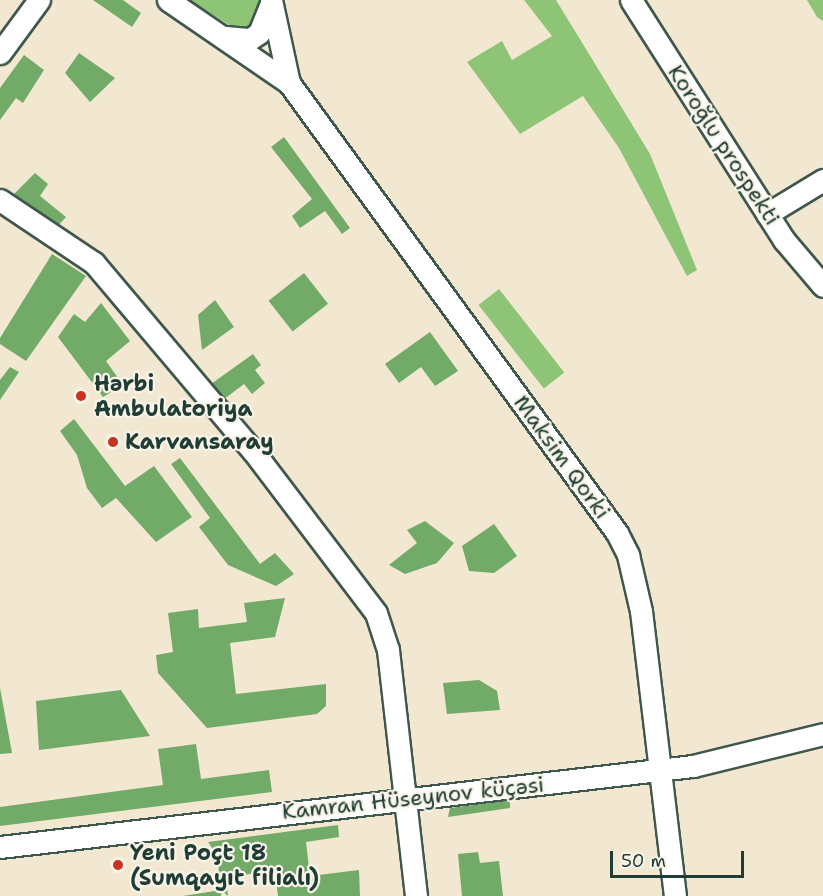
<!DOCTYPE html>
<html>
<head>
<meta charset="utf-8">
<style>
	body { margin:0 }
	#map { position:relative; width:823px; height:896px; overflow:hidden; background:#f2e8d1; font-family:"Shantell Sans",sans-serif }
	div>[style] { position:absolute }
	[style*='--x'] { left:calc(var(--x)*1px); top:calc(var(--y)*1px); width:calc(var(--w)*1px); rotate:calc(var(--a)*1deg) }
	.green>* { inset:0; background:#8dc476; transform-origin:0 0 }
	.forest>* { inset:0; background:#72aa67; transform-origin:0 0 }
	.roads { filter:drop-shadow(2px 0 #3f574c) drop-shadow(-2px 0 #3f574c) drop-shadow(0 2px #3f574c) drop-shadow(0 -2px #3f574c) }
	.minor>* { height:21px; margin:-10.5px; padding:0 10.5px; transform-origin:10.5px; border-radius:10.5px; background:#fff }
	.dots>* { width:16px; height:16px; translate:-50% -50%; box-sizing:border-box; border:3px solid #f7f3e8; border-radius:50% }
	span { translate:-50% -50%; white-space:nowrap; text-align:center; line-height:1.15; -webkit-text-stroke:4.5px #f7f3e8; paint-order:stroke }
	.street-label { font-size:22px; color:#1f3d34 }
	.poi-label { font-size:22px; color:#1f3d34; font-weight:700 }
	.left { translate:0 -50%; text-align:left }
	.scale { position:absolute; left:610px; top:851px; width:134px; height:27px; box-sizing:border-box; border:3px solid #1f3d34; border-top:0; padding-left:8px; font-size:18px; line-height:21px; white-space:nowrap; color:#1f3d34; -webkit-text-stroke:4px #f7f3e8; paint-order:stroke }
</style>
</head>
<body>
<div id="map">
	<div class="green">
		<i style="clip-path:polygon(190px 0,259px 0,261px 13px,258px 21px,247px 29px,235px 29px)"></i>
		<i style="clip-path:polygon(524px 0,556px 0,650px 154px,697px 270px,687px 276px,619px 148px,583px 96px,520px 134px,467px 62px,502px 41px,512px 60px,552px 36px)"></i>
		<i style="clip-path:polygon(807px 0,823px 0,823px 21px,817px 17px)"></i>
		<i style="left:499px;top:289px;width:106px;height:26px;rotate:52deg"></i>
	</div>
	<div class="forest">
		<i style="clip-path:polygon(93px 0,123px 0,141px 13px,132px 27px)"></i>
		<i style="clip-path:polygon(79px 53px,115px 78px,90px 102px,65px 73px)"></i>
		<i style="clip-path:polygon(24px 55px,44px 70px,23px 103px,16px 98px,0 120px,0 88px)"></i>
		<i style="clip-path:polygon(284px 137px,350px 228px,342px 234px,325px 211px,300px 228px,292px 216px,312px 199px,271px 147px)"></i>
		<i style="clip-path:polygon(35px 173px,48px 184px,40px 196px,66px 217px,56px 228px,14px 194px)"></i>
		<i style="clip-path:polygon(52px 254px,86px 276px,26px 361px,0 344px,0 338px)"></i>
		<i style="left:304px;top:273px;width:39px;height:45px;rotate:52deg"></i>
		<i style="clip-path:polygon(215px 300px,234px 327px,202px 350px,198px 315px)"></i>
		<i style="clip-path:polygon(101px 303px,130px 341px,106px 361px,123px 385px,103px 397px,58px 337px,74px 314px,85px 322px)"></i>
		<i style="clip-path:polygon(430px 332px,458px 371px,435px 386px,421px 367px,399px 383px,385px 364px)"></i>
		<i style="clip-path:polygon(253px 354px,261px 365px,255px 370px,265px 383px,252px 394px,244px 384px,223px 400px,211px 384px)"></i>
		<i style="clip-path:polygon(10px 367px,19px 372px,0 400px,0 380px)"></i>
		<i style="clip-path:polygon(74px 419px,125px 486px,154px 466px,192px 517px,156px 542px,116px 498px,102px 508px,87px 488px,77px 455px,60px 431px)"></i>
		<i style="clip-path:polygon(180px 458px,260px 564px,275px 553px,294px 574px,276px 586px,228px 565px,199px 527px,210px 518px,171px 464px)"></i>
		<i style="clip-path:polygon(425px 521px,454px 543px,437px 563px,405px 574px,389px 565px,417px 543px,407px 530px)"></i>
		<i style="clip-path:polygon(494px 524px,517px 556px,494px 573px,469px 571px,462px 546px)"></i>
		<i style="clip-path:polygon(285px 598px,275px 637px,230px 643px,236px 694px,326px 684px,326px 706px,317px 714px,207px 728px,158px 673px,156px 655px,173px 652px,168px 613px,198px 609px,199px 628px,247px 622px,244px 603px)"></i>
		<i style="clip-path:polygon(479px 680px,497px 691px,500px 710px,447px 714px,443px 683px)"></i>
		<i style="clip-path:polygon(0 688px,12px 753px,0 754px)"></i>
		<i style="clip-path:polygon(121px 690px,150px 736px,39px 750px,36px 701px)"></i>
		<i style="clip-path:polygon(196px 744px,201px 779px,269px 770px,272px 792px,0 826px,0 807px,163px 785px,158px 749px)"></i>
		<i style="clip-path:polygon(510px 800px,510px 808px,448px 817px,450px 808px)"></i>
		<i style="clip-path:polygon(338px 825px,339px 837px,306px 842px,310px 876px,359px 870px,360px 896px,278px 896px,275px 871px,226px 877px,228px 896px,222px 891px,221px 896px,183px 896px,221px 890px,217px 855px,208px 842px)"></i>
		<i style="clip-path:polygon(478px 852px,480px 863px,499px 861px,503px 896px,462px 896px,458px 854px)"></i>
	</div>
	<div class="roads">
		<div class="minor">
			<i style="--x:168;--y:0;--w:147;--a:34.4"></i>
			<i style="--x:289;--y:83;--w:557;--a:53.91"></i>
			<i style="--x:617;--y:533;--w:25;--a:63"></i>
			<i style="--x:628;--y:555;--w:57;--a:76.9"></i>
			<i style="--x:641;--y:611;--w:287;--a:83.2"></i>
			<i style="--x:271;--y:0;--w:85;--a:77.8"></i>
			<i style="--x:631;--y:0;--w:285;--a:57.5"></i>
			<i style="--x:784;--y:240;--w:60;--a:49.7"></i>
			<i style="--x:226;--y:37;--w:24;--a:5"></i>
			<i style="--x:250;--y:39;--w:11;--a:-34"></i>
			<i style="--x:259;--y:33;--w:31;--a:-68"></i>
			<i style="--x:0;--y:53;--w:66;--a:-53.7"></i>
			<i style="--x:0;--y:200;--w:113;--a:33.8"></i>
			<i style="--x:94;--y:263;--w:246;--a:49.8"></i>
			<i style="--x:253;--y:451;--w:203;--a:52.8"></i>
			<i style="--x:376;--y:613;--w:39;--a:72"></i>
			<i style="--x:388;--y:650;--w:248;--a:83.5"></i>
			<i style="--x:767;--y:214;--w:66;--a:-31.3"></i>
			<i style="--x:0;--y:847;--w:698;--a:-6.67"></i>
			<i style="--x:693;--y:766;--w:134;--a:-13.8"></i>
		</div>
	</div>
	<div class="dots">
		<i style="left:81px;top:396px;background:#c8321e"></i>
		<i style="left:113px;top:442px;background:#c8321e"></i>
		<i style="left:118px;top:865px;background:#c8321e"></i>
	</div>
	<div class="street-label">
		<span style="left:724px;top:145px;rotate:57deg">Koroğlu prospekti</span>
		<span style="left:562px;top:457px;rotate:54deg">Maksim Qorki</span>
		<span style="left:413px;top:798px;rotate:-6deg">Kamran Hüseynov küçəsi</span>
	</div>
	<div class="poi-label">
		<span class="left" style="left:94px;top:396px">Hərbi<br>Ambulatoriya</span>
		<span class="left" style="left:125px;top:442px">Karvansaray</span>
		<span class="left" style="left:130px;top:865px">Yeni Poçt 18<br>(Sumqayıt filialı)</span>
	</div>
	<div class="scale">50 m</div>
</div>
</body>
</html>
